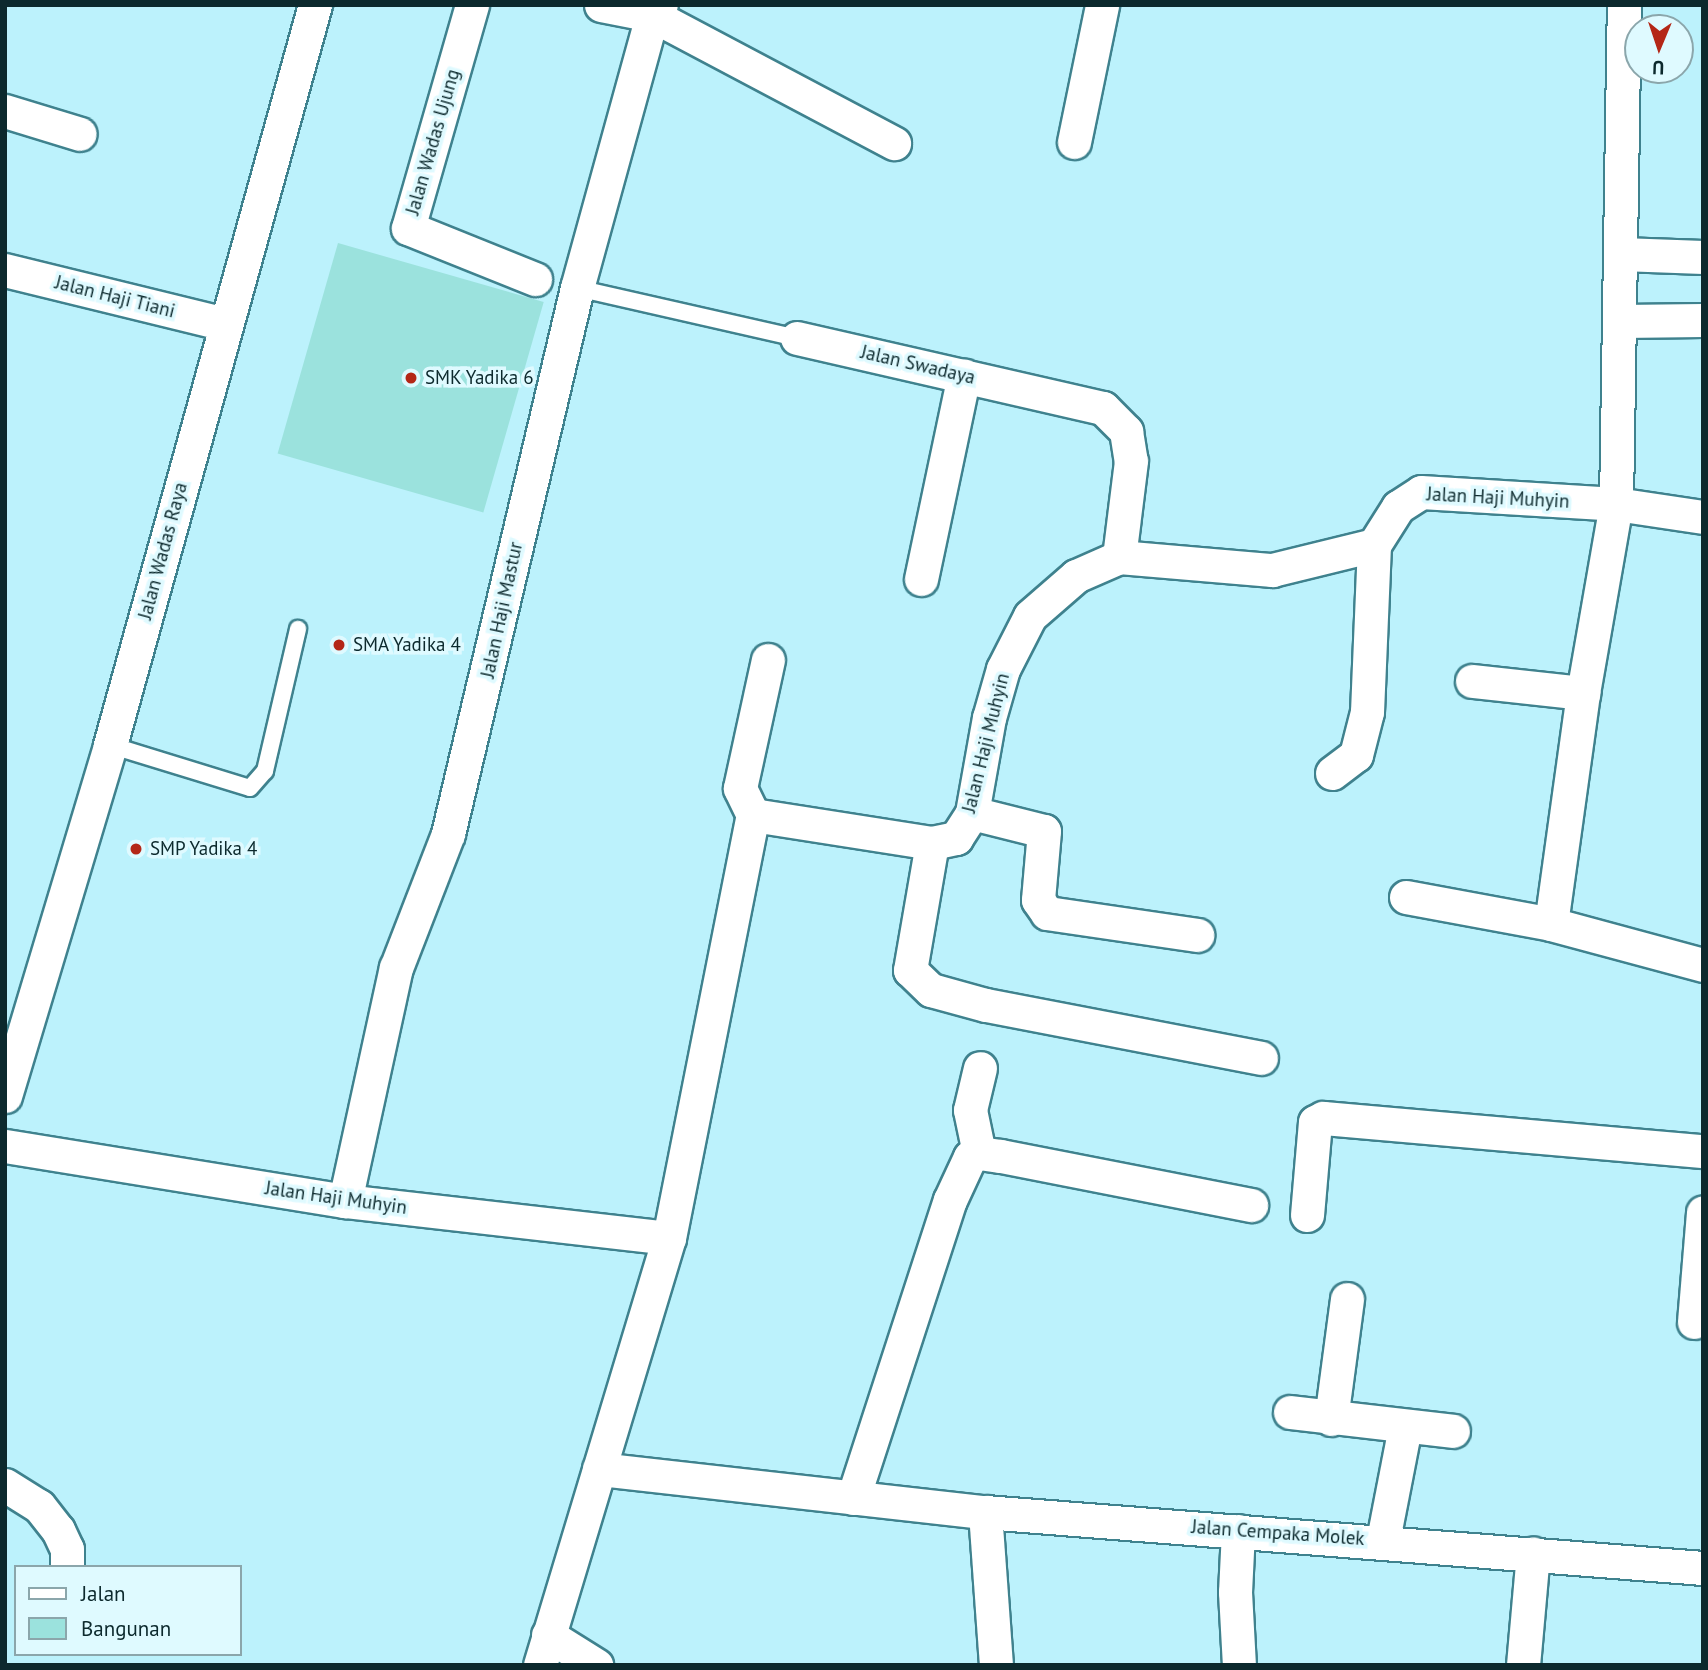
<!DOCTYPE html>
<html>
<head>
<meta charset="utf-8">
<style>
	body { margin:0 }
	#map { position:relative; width:1708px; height:1670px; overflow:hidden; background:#bcf2fc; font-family:"PT Sans",sans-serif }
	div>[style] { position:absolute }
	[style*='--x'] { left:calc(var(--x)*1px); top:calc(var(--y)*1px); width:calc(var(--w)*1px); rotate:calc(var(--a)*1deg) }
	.building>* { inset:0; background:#9be2dd; transform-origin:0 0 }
	.roads { filter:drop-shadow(2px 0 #3f828e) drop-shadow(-2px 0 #3f828e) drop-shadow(0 2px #3f828e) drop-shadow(0 -2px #3f828e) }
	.service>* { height:16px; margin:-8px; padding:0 8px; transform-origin:8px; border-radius:8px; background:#fff }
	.minor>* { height:33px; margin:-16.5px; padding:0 16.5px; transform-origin:16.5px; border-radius:16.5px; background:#fff }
	.dots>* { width:19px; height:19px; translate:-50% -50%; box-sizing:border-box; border:4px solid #dffaff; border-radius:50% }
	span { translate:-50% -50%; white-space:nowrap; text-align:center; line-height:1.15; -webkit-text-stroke:7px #dffaff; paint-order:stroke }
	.street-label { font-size:19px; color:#0c292d }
	.poi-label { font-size:19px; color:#0c292d }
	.left { translate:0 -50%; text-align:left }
	.frame { position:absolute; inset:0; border:7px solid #0c292d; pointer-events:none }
	.legend { position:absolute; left:14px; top:1565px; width:228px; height:91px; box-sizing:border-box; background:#dffaff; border:2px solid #8ba6ab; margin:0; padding:9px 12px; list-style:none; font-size:21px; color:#0c292d }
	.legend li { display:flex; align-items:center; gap:14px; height:35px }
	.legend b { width:35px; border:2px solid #8ba6ab }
	.north { position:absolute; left:1624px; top:14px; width:70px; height:70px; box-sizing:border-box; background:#dffaff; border:2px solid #8ba6ab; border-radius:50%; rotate:182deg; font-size:19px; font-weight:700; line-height:28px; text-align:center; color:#0c292d }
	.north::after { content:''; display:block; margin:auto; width:24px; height:32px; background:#b42717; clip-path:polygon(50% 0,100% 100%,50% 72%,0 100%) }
</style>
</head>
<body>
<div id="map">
	<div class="building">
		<i style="left:338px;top:243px;width:214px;height:219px;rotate:16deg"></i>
	</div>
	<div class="roads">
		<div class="service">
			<i style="--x:577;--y:288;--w:226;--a:12.8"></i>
			<i style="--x:110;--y:745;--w:146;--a:17.1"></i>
			<i style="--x:250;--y:788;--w:23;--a:-49"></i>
			<i style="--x:265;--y:771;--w:146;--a:-76.9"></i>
		</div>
		<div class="minor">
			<i style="--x:472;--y:5;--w:232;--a:106"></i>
			<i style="--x:408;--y:228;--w:137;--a:21.9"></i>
			<i style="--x:601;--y:5;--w:52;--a:11.1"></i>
			<i style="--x:652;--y:15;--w:274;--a:27.9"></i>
			<i style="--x:5;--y:111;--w:78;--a:17"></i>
			<i style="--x:1074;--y:142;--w:140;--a:-78.4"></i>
			<i style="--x:1621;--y:254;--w:82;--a:2.1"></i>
			<i style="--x:5;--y:270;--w:227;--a:13.8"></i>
			<i style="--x:1621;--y:321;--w:82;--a:-0.7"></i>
			<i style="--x:797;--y:338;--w:314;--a:12.9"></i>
			<i style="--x:1103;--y:408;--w:33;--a:45"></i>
			<i style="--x:1126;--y:431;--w:30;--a:81"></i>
			<i style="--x:1131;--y:461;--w:97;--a:97.1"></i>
			<i style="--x:921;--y:579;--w:208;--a:-78.1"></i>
			<i style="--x:1472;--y:681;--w:112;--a:6.2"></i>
			<i style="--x:1332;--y:773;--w:30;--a:-37"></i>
			<i style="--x:1356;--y:755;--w:44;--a:-75.7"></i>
			<i style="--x:1367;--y:712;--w:167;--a:-87.6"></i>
			<i style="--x:972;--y:813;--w:74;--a:14"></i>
			<i style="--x:1044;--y:831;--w:69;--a:95"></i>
			<i style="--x:1038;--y:900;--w:16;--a:55"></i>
			<i style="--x:1047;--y:913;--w:152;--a:8.3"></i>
			<i style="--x:753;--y:815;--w:181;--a:8.9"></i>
			<i style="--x:932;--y:843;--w:25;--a:-12"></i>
			<i style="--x:956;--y:838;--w:30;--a:-57"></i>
			<i style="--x:972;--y:813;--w:97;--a:-79.9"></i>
			<i style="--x:989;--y:718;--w:51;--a:-74.1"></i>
			<i style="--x:1003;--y:669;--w:59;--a:-63"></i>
			<i style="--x:1030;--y:616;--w:61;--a:-41"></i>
			<i style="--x:1076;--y:576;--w:47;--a:-23.8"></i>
			<i style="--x:1119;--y:557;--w:154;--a:4.9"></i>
			<i style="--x:1272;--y:570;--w:105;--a:-13.8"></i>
			<i style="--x:1374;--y:545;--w:45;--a:-57.7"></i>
			<i style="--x:1398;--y:507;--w:27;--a:-33"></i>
			<i style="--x:1421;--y:492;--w:195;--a:3.5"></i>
			<i style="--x:1616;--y:504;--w:88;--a:8.5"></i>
			<i style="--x:932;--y:843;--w:129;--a:99.8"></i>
			<i style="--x:910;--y:970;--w:29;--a:44"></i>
			<i style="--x:931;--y:990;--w:57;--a:15.3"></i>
			<i style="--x:986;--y:1005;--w:280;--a:10.9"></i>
			<i style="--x:1406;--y:897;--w:147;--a:10.5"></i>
			<i style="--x:1551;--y:924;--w:157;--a:15.1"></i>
			<i style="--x:1551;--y:924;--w:233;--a:-82.1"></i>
			<i style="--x:1583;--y:693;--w:192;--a:-80.1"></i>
			<i style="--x:1616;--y:504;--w:499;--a:-89.1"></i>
			<i style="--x:5;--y:1096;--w:366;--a:-73.3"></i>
			<i style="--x:110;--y:745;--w:768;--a:-74.52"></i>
			<i style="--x:5;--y:1146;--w:344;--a:9.2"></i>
			<i style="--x:345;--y:1201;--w:326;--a:6.5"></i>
			<i style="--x:979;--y:1153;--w:44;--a:-101.8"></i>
			<i style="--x:970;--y:1110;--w:43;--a:-76.6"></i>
			<i style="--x:345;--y:1201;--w:239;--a:-77.7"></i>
			<i style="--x:396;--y:968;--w:144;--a:-68.8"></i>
			<i style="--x:448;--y:834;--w:561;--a:-76.71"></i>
			<i style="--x:577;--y:288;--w:283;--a:-74.6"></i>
			<i style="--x:652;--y:15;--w:13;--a:-48"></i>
			<i style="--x:1307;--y:1215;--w:93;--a:-85.1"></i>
			<i style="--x:1315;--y:1122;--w:9;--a:-27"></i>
			<i style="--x:1323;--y:1118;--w:381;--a:5"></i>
			<i style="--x:1694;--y:1322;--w:110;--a:-85.3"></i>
			<i style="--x:1290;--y:1412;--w:164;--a:6.6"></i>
			<i style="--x:1331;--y:1419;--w:121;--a:-82.4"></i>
			<i style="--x:599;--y:1469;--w:388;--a:6.4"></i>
			<i style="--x:985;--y:1512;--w:720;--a:4.46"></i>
			<i style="--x:5;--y:1485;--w:40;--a:32"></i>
			<i style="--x:39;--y:1506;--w:31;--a:52"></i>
			<i style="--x:58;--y:1530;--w:21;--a:65"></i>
			<i style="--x:67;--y:1549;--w:17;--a:90"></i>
			<i style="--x:853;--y:1498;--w:313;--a:-72"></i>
			<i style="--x:950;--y:1200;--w:47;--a:-65.1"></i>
			<i style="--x:970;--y:1157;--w:10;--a:-24"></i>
			<i style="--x:979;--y:1153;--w:22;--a:8"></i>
			<i style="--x:1001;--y:1156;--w:255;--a:11.1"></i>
			<i style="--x:985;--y:1512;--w:153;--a:85.9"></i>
			<i style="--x:1238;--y:1531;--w:61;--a:92.8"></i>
			<i style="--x:1235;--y:1592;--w:73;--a:86.9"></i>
			<i style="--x:1383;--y:1540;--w:115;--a:-79"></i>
			<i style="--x:548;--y:1635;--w:57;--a:32"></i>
			<i style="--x:540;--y:1665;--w:446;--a:-73.2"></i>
			<i style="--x:669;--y:1238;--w:431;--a:-78.8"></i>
			<i style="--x:753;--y:815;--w:30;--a:-116"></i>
			<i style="--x:740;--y:788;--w:131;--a:-77.7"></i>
			<i style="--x:1523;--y:1665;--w:112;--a:-84.9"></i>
		</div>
	</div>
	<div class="dots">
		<i style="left:411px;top:378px;background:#b42717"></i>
		<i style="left:339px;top:645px;background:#b42717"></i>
		<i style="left:136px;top:849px;background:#b42717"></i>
	</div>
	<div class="street-label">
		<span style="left:433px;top:142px;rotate:-74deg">Jalan Wadas Ujung</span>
		<span style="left:115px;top:297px;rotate:14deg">Jalan Haji Tiani</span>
		<span style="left:918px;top:365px;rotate:13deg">Jalan Swadaya</span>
		<span style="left:1498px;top:498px;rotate:3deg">Jalan Haji Muhyin</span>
		<span style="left:163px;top:551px;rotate:-75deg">Jalan Wadas Raya</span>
		<span style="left:502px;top:610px;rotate:-78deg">Jalan Haji Mastur</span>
		<span style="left:986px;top:743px;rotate:-76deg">Jalan Haji Muhyin</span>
		<span style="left:336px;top:1198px;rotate:8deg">Jalan Haji Muhyin</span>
		<span style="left:1278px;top:1533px;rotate:4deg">Jalan Cempaka Molek</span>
	</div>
	<div class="poi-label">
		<span class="left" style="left:425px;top:378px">SMK Yadika 6</span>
		<span class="left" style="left:353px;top:645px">SMA Yadika 4</span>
		<span class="left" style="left:150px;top:849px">SMP Yadika 4</span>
	</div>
	<div class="frame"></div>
	<ul class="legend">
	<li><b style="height:9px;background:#fff"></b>Jalan</li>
	<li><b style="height:19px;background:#9be2dd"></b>Bangunan</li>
	</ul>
	<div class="north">U</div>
</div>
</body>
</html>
